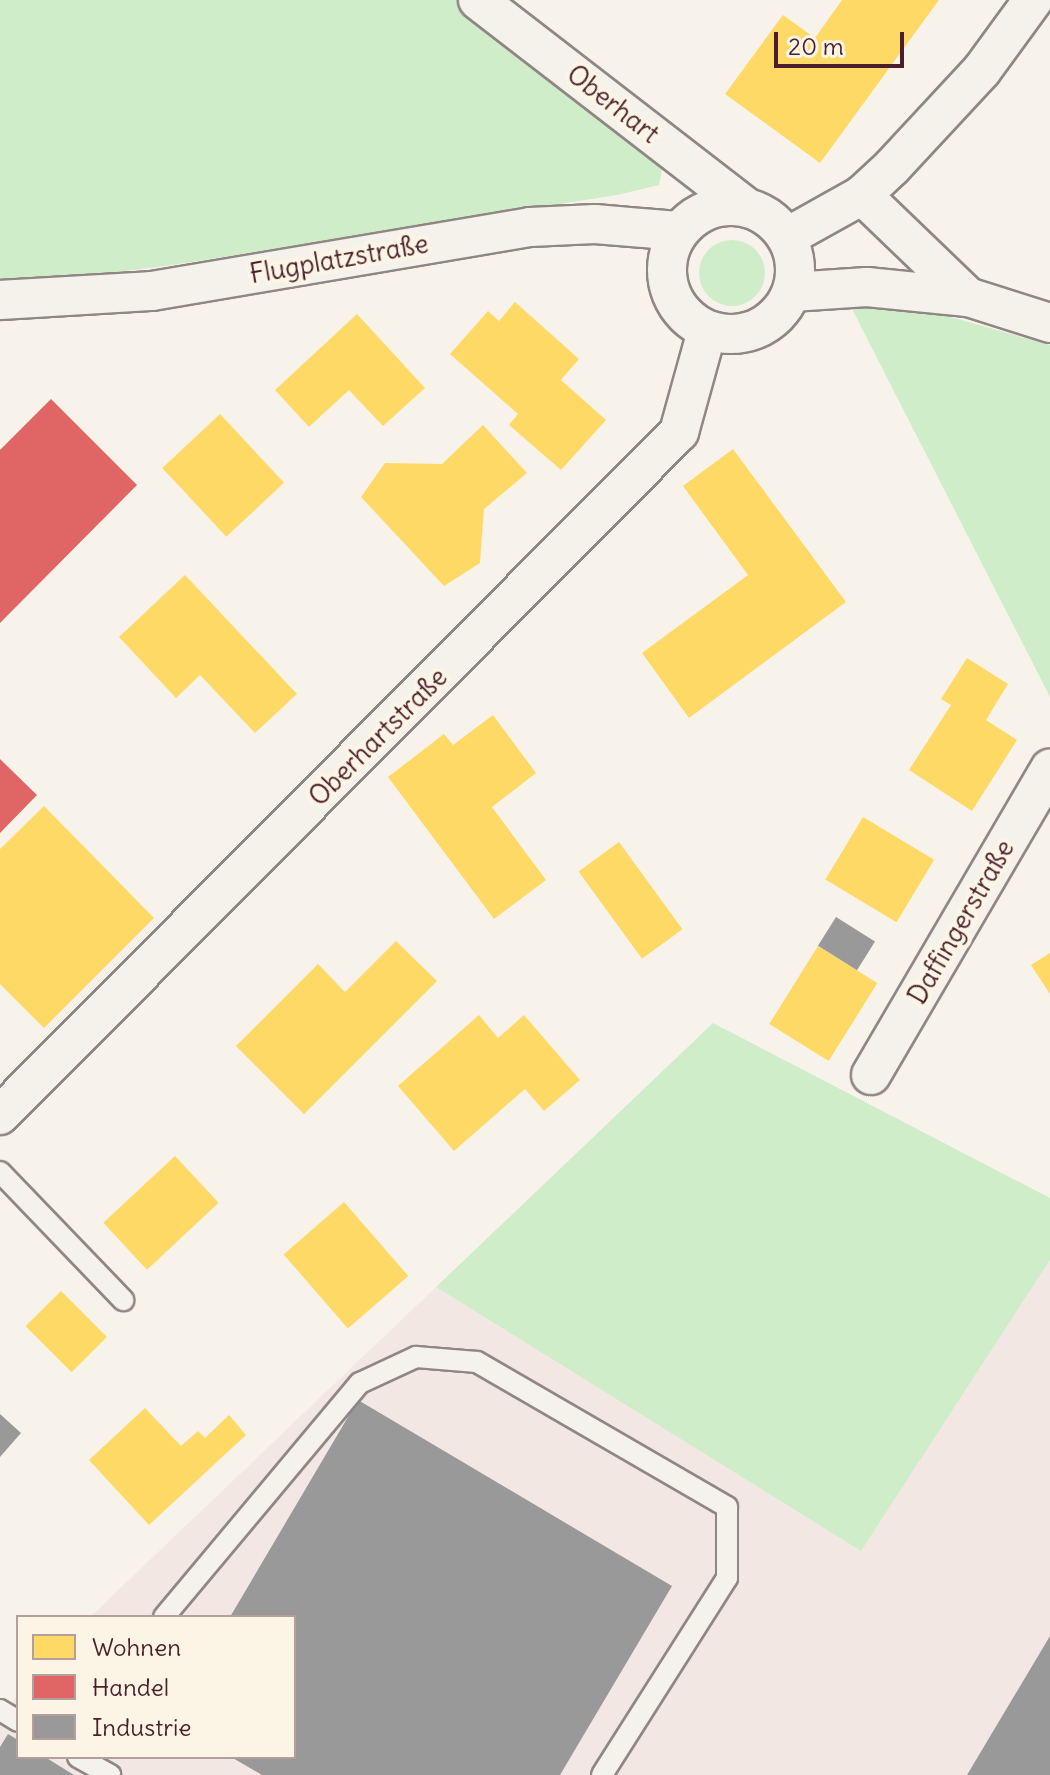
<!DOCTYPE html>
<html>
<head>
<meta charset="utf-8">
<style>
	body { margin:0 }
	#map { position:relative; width:1050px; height:1775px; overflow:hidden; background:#f7f3ea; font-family:Delius,sans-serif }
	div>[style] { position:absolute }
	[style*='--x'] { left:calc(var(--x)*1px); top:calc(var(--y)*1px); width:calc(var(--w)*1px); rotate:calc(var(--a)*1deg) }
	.built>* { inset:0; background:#f2e7e3 }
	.green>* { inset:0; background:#ceedc8 }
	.round { border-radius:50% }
	.homes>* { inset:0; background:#ffd966; transform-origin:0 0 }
	.shops>* { inset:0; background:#e06666 }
	.industry>* { inset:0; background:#999; transform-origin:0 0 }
	.roads { filter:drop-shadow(2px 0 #908684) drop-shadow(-2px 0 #908684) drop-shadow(0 2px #908684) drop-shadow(0 -2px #908684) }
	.service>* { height:20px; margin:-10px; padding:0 10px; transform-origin:10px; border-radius:10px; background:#f5f2ec }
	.minor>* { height:38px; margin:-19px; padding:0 19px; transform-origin:19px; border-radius:19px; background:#f5f2ec }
	.minor>.ring { margin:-19px; padding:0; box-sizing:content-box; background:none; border:38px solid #f5f2ec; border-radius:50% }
	span { translate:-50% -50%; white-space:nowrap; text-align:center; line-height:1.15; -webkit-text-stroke:8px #fcf5e5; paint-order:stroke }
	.street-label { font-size:26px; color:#4a1f2b }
	.legend { position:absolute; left:16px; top:1615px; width:280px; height:144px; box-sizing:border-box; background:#fcf5e5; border:2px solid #b59f9b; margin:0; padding:10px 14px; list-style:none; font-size:24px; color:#4a1f2b }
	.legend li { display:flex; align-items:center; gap:16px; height:40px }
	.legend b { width:40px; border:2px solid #b59f9b }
	.scale { position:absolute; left:774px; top:32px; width:130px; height:36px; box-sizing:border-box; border:4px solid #4a1f2b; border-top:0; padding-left:10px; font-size:24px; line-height:28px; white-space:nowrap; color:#4a1f2b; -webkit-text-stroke:6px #fcf5e5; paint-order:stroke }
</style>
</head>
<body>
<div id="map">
	<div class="built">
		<i style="clip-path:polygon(1050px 1260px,1050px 1775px,0 1775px,0 1720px,18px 1694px,18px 1757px,294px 1757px,294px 1617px,90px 1617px,436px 1287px,861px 1551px)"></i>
	</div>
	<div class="green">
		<i style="clip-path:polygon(0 0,458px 0,647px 150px,662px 170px,659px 185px,617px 195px,172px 265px,0 287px)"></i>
		<i class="round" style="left:699px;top:240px;width:66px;height:66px"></i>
		<i style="clip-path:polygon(875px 302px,933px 312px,1050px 345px,1050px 697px,851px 307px)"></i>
		<i style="clip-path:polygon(713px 1023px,1050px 1198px,1050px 1260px,861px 1551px,436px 1287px)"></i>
	</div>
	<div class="homes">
		<i style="clip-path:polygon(842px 0,939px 0,820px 163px,725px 94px,783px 15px,815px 38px)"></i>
		<i style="clip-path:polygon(515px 302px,579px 359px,561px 380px,606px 420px,561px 470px,509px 425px,518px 414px,450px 354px,488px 311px,499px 321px)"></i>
		<i style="clip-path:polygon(357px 314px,425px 388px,383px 426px,349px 390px,309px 427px,275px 390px)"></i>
		<i style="left:220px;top:414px;width:94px;height:79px;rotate:47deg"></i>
		<i style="clip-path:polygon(483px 425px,527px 473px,484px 509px,480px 563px,444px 586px,361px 497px,385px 463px,442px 464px)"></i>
		<i style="clip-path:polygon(733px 449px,846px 602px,689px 718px,642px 653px,748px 575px,683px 486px)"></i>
		<i style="clip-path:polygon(185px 575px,297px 694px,255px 733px,200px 675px,176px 698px,119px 637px)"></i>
		<i style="clip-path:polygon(967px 658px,1008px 684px,986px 720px,1017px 740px,972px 811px,909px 770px,951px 705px,941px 699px)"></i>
		<i style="clip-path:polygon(493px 715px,536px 773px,492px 807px,546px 880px,494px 919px,388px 777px,444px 734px,453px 745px)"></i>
		<i style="clip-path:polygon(44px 806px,154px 918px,44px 1028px,0 984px,0 849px)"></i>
		<i style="left:863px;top:817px;width:83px;height:73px;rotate:31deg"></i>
		<i style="left:619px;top:842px;width:108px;height:50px;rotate:54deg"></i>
		<i style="clip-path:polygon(396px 941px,437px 981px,304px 1114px,236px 1046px,318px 964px,345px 992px)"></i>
		<i style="left:818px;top:946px;width:70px;height:92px;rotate:32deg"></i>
		<i style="clip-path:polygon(1050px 953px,1050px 994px,1031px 965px)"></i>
		<i style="clip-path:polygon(479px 1015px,498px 1038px,524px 1015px,580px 1080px,544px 1111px,525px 1089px,454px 1151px,398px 1086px)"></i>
		<i style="left:175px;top:1156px;width:64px;height:98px;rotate:47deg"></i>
		<i style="left:344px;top:1202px;width:98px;height:80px;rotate:49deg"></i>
		<i style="left:61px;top:1291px;width:65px;height:50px;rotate:45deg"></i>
		<i style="clip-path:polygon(145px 1408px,181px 1446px,198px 1431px,205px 1438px,229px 1415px,246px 1435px,149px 1525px,89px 1460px)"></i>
	</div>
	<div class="shops">
		<i style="clip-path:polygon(51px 399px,137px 485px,0 623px,0 450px)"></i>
		<i style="clip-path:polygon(0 759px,37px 795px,0 833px)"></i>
	</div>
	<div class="industry">
		<i style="left:836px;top:917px;width:46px;height:34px;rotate:32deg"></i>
		<i style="clip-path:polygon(358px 1400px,672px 1586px,560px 1775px,262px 1775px,231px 1757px,294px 1757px,294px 1617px,230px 1617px)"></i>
		<i style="clip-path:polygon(0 1414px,21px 1433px,0 1457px)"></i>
		<i style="clip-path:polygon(1050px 1636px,1050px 1775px,967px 1775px)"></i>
		<i style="clip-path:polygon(8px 1734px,18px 1740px,18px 1757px,45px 1757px,74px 1775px,0 1775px,0 1747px)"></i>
	</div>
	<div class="roads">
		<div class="service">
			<i style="--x:0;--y:1172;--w:178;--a:46.1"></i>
			<i style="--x:164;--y:1617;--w:305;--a:-50.1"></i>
			<i style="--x:360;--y:1383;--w:62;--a:-24.9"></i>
			<i style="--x:416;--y:1357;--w:61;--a:4.7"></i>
			<i style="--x:477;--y:1362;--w:289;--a:30.1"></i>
			<i style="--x:727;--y:1507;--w:71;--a:90"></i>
			<i style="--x:727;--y:1578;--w:233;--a:122.4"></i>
			<i style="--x:0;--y:1710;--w:21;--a:31"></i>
			<i style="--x:78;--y:1757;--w:37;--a:29"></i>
		</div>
		<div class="minor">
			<i style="--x:478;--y:0;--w:340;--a:37.7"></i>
			<i style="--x:862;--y:195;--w:147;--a:43.9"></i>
			<i class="ring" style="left:667px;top:206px;width:90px;height:90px"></i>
			<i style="--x:787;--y:237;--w:86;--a:-29.2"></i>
			<i style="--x:862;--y:195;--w:41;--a:-43"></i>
			<i style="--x:892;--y:167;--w:132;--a:-47.1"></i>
			<i style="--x:982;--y:70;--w:87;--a:-53.9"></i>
			<i style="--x:792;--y:292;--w:75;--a:-3.8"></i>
			<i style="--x:867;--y:287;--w:101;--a:5.7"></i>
			<i style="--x:968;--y:297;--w:86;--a:17.6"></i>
			<i style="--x:0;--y:300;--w:152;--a:-3.4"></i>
			<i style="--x:152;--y:291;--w:383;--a:-9.6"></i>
			<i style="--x:530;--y:227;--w:65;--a:-2.6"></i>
			<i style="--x:595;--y:224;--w:83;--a:4.8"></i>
			<i style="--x:871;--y:1075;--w:355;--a:-59.7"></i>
			<i style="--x:0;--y:1115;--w:963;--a:-45.17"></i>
			<i style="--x:679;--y:432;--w:105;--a:-74.5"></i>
		</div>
	</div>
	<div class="street-label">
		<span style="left:613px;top:104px;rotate:38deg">Oberhart</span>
		<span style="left:339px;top:259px;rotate:-10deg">Flugplatzstraße</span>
		<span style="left:378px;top:737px;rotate:-45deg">Oberhartstraße</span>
		<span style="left:961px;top:922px;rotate:-60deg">Daffingerstraße</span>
	</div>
	<ul class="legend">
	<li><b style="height:22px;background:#ffd966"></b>Wohnen</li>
	<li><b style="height:22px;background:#e06666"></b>Handel</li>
	<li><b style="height:22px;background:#999"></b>Industrie</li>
	</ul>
	<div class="scale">20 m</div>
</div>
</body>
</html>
